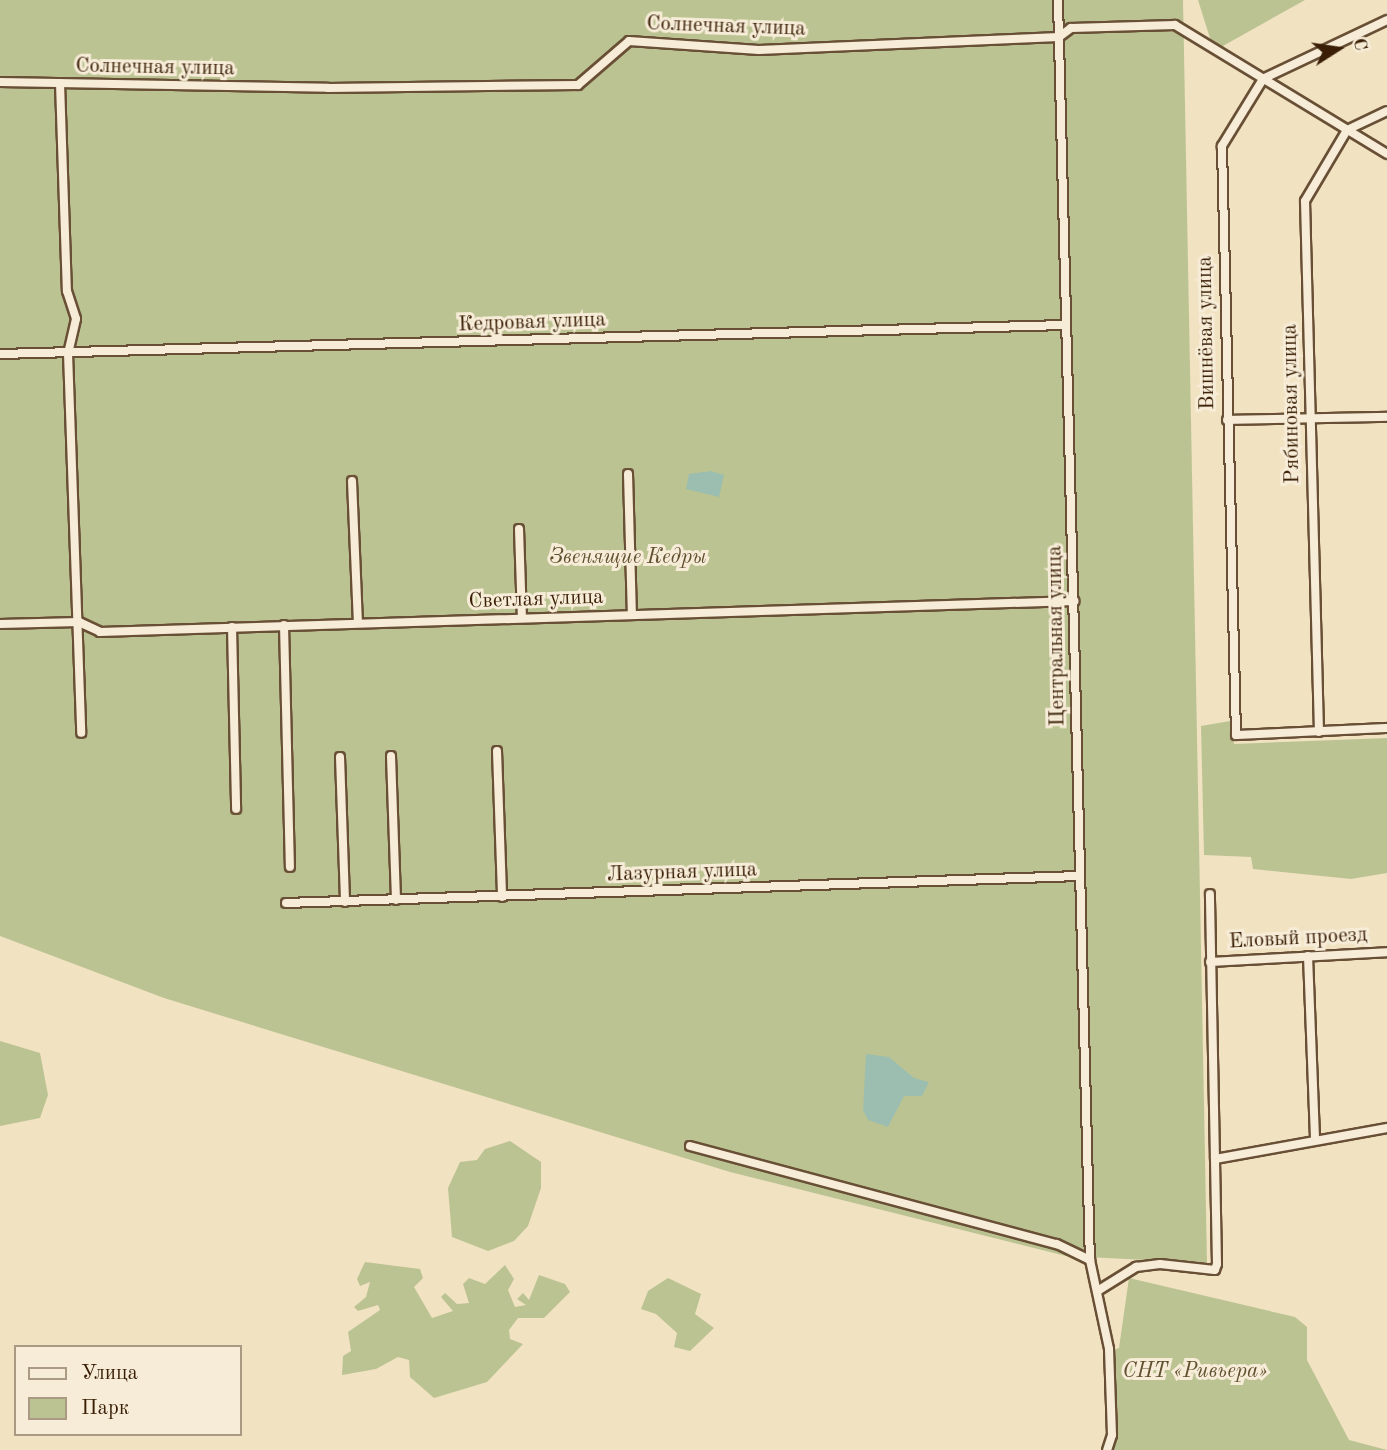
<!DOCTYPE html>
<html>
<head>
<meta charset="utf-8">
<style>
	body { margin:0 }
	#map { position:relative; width:1387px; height:1450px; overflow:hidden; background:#f1e2c2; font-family:"Old Standard TT",serif }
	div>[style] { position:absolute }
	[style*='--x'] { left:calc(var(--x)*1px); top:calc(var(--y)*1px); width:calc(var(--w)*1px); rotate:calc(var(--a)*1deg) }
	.green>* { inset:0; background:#bcc392 }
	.water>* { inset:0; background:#9bbeb0 }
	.roads { filter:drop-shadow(2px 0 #684f35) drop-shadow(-2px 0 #684f35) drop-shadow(0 2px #684f35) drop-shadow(0 -2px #684f35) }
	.minor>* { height:8px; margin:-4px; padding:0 4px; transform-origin:4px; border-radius:4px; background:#f6ecd7 }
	span { translate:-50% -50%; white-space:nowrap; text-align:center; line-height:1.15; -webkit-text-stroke:6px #f6ecd7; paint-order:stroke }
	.street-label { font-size:21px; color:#3a1e06 }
	.park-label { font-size:21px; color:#615030; font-style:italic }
	.legend { position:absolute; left:14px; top:1345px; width:228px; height:91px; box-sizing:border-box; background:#f6ecd7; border:2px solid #ab9a83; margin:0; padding:9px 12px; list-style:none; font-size:21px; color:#3a1e06 }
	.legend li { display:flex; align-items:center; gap:14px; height:35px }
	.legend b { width:35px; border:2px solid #ab9a83 }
	.north { position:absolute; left:1303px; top:14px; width:70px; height:70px; -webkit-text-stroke:5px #f6ecd7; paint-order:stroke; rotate:78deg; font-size:19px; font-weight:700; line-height:28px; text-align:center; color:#3a1e06 }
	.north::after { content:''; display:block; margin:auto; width:24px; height:32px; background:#3a1e06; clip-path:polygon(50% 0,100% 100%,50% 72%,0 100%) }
</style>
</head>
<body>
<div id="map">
	<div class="green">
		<i style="clip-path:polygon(0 0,1183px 0,1207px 1263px,1066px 1256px,730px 1172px,164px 998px,0 936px)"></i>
		<i style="clip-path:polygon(1198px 0,1305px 0,1214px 51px)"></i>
		<i style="clip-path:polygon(1230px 721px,1234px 744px,1387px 738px,1387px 873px,1351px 879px,1253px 869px,1251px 857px,1204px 855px,1201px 726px)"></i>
		<i style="clip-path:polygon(0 1041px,40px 1053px,48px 1095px,40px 1118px,0 1126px)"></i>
		<i style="clip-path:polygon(510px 1141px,541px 1162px,541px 1188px,528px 1226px,514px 1241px,488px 1251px,452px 1237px,448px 1188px,460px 1162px,477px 1160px,485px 1149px)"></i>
		<i style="clip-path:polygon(365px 1262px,420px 1269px,423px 1278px,414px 1287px,432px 1318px,453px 1311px,441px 1297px,445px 1293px,457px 1304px,469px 1303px,463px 1284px,469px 1278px,485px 1284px,505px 1265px,514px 1279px,508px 1290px,515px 1307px,526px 1305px,517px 1299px,523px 1293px,529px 1300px,539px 1275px,565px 1284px,570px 1292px,544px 1318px,518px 1318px,509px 1330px,510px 1339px,523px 1344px,487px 1382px,434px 1398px,410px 1377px,409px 1360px,398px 1357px,376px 1369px,342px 1375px,343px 1356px,351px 1351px,348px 1332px,380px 1310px,378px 1305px,358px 1311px,354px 1307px,366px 1297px,370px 1282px,360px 1286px,357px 1279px)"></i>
		<i style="clip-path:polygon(668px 1278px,701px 1294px,695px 1314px,714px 1328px,690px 1351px,674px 1347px,677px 1333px,656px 1314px,641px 1309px,648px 1291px)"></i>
		<i style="clip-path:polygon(1129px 1278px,1295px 1317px,1307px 1327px,1307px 1360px,1349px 1440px,1387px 1450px,1110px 1450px,1111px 1351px,1119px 1348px)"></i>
	</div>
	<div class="water">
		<i style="clip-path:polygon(711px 471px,724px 475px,719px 497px,686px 489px,689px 474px)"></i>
		<i style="clip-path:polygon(866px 1054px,889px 1057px,914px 1078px,929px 1082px,922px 1096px,904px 1096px,888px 1127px,868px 1120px,863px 1110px)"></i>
	</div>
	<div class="roads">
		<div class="minor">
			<i style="--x:1058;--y:0;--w:1260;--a:88.55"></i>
			<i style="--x:1090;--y:1260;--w:91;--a:77.9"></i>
			<i style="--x:1109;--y:1349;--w:86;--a:88"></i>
			<i style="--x:1112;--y:1435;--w:16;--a:108"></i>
			<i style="--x:1387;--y:20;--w:137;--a:154.6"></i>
			<i style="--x:1263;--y:79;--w:79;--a:121.5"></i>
			<i style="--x:1222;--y:146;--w:589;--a:88.64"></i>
			<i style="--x:1236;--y:735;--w:151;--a:-2.7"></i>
			<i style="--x:0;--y:82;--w:328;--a:1"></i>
			<i style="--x:328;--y:88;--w:250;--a:-0.7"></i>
			<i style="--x:578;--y:85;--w:67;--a:-40.8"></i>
			<i style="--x:629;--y:41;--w:130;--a:4"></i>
			<i style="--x:759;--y:50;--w:300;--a:-2.5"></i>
			<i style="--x:1059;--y:37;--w:15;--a:-37"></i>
			<i style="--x:1071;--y:28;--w:104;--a:-1.7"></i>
			<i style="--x:1175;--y:25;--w:248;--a:31.3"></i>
			<i style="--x:60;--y:83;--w:208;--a:88.1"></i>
			<i style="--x:67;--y:291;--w:29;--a:72"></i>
			<i style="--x:76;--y:319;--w:35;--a:103"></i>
			<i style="--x:68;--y:353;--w:380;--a:88"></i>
			<i style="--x:0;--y:354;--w:1066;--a:-1.56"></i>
			<i style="--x:1227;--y:420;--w:160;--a:-1.1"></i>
			<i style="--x:628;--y:474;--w:140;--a:88.4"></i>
			<i style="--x:352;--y:481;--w:141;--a:87.6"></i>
			<i style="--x:519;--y:529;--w:89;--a:88.1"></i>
			<i style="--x:0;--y:624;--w:79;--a:-1.5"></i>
			<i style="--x:79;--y:622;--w:23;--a:25"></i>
			<i style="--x:100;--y:632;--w:975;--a:-1.82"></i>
			<i style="--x:284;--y:625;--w:242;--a:88.6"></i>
			<i style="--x:232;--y:627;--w:182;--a:88.7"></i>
			<i style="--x:1319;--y:732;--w:531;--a:-91.51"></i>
			<i style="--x:1305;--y:201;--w:82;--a:-59.4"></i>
			<i style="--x:1347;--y:130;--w:44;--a:-25.4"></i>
			<i style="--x:497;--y:751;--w:146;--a:88"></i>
			<i style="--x:391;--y:756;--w:144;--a:88"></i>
			<i style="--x:340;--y:757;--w:145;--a:88"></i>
			<i style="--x:286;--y:903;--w:793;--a:-1.95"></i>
			<i style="--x:1308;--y:956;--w:182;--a:87.8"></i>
			<i style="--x:1210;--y:962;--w:177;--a:-3.2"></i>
			<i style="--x:690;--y:1146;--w:380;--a:15"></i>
			<i style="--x:1057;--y:1244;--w:37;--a:26"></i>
			<i style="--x:1215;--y:1159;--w:175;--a:-10.2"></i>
			<i style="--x:1099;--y:1290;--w:44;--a:-31.9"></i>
			<i style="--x:1136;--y:1267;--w:24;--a:-7"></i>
			<i style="--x:1160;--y:1264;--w:55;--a:6.2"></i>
			<i style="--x:1215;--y:1270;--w:6;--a:-72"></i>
			<i style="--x:1217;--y:1264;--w:370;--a:-91.1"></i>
		</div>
	</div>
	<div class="street-label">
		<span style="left:726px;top:27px;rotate:2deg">Солнечная улица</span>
		<span style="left:155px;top:68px;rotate:1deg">Солнечная улица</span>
		<span style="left:532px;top:323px;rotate:-2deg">Кедровая улица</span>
		<span style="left:1207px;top:333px;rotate:-91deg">Вишнёвая улица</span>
		<span style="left:1292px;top:404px;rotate:-91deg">Рябиновая улица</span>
		<span style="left:536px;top:600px;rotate:-2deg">Светлая улица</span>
		<span style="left:1057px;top:636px;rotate:-91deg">Центральная улица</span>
		<span style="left:682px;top:873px;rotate:-2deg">Лазурная улица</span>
		<span style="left:1298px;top:939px;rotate:-3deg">Еловый проезд</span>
	</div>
	<div class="park-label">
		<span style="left:628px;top:558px">Звенящие Кедры</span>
		<span style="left:1195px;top:1372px">СНТ «Ривьера»</span>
	</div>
	<ul class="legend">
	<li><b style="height:9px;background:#f6ecd7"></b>Улица</li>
	<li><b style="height:19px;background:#bcc392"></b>Парк</li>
	</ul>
	<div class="north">С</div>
</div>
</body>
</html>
